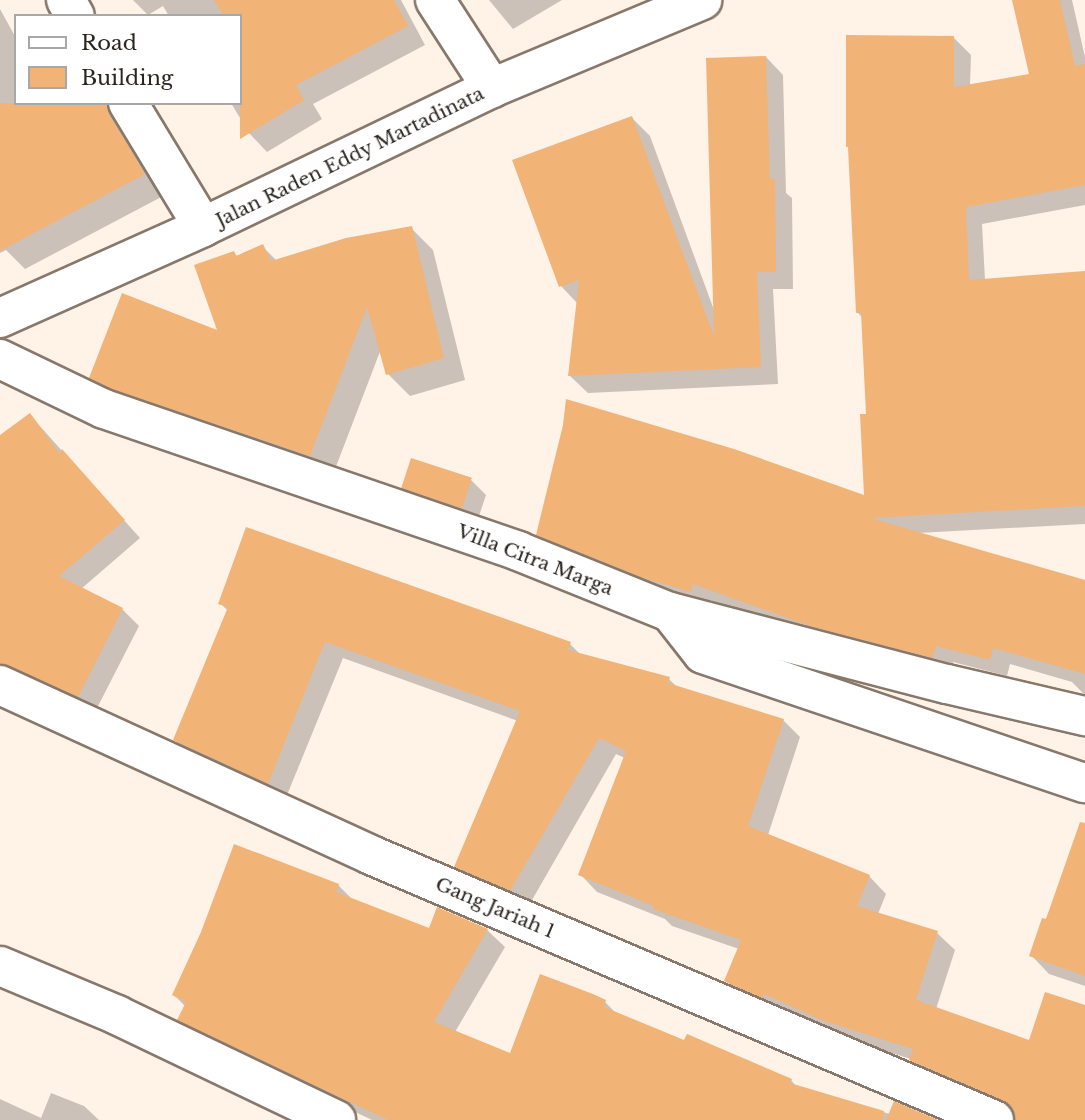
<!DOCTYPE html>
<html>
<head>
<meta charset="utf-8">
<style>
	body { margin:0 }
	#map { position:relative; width:1085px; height:1120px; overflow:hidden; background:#fff2e6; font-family:"Libre Baskerville",serif }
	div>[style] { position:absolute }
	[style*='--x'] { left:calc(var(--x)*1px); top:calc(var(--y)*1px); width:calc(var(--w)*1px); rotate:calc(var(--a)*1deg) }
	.shadow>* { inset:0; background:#0003 }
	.building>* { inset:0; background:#f1b376; transform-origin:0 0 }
	.roads { filter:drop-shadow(2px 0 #87786b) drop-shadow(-2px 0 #87786b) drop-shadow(0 2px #87786b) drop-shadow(0 -2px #87786b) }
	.minor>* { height:38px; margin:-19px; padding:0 19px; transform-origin:19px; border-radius:19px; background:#fff }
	span { translate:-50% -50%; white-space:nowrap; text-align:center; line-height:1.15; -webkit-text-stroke:7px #fff; paint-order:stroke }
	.street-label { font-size:19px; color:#2b2520 }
	.legend { position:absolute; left:14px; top:14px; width:228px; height:91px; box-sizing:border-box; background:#fff; border:2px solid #aaa8a6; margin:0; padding:9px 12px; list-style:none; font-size:21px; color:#2b2520 }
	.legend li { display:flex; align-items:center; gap:14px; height:35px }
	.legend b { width:35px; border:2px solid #aaa8a6 }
</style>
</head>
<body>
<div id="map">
	<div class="shadow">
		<i style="clip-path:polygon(133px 0,401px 0,425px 45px,313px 104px,322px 119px,267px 152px,249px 133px,231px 103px,240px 103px,240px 16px,169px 16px,163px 6px,148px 15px)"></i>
		<i style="clip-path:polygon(489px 0,562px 0,513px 29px)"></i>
		<i style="clip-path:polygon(1014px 0,1072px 0,1085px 57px,1085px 205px,982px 224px,985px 280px,1085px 273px,1085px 524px,918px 533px,1085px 581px,1085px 695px,1072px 682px,1010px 664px,1007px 676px,953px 662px,949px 674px,828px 642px,710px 600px,708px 608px,555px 551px,538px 534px,866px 497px,868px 415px,863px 318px,858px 313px,953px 37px,971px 55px,970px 86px,1031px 75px)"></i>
		<i style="clip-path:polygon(0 9px,16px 38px,16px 103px,122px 103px,165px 195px,25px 269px,6px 250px,0 253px)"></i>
		<i style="clip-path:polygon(766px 57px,783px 75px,786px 193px,792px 198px,793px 289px,773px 289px,778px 384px,588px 393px,570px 376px,578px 304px,561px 286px,632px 118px,650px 136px,714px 310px)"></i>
		<i style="clip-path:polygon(411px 228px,433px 250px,465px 380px,410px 396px,388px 374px,381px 349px,332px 477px,113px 399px,92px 377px,220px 333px,234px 253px,238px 257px,262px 246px,277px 261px)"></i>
		<i style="clip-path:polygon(30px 415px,140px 538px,81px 589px,122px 609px,139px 626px,95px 712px,0 673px,0 438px)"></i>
		<i style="clip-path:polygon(471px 480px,486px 495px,477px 522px,418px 502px,403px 487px)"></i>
		<i style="clip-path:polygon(220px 603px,570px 644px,582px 656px,669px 679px,678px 688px,783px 720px,800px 737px,768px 835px,869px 876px,886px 894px,878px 914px,937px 933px,955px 950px,936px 1009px,1030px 1043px,1085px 1006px,1085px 1120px,1017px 1120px,1016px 1114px,928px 1077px,911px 1059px,843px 1038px,743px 998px,726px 981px,739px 949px,672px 926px,665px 919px,597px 892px,580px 874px,625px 758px,616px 754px,528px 907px,474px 884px,456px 866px,518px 721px,343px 658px,285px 800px,192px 757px,175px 740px,228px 611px)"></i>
		<i style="clip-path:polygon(1085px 825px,1085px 986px,1049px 974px,1031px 955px)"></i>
		<i style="clip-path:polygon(338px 885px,354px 901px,430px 930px,487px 930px,505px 947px,455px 1032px,511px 1055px,605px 1002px,618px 1015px,685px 1043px,791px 1080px,797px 1087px,890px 1114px,934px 1120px,372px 1120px,197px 1037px,179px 1019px,186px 1007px,174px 995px)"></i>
		<i style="clip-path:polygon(51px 1093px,84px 1106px,99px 1120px,0 1120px,0 1099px,41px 1118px)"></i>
	</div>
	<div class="building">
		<i style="clip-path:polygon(214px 0,394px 0,408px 26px,296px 85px,304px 100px,240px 139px,240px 16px,224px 16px)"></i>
		<i style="clip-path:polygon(1012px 0,1060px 0,1075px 66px,1085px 64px,1085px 185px,966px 207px,969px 280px,1085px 271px,1085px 506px,870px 518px,1085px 580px,1085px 674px,993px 648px,990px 660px,936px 646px,932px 658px,810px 626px,693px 584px,691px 592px,641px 577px,536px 535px,563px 425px,566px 399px,734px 449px,864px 495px,860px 414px,866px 414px,861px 313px,856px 313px,848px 147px,846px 147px,846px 35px,954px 36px,954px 87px,1029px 74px)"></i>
		<i style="clip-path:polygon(766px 56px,770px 179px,775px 179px,776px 272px,757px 272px,761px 367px,568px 376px,579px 280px,559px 287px,512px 160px,632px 116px,714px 336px,706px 58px)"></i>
		<i style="clip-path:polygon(0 103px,106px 103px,109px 114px,145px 174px,0 251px)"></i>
		<i style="clip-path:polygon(412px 226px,444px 358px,386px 375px,367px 307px,310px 456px,112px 389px,89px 378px,122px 293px,217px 330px,194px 265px,234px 251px,236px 256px,263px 244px,271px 261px,346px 238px)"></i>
		<i style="clip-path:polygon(30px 413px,60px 454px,62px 449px,125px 520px,59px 576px,123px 608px,78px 697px,0 663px,0 435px)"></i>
		<i style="left:411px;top:458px;width:64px;height:32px;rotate:18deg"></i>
		<i style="clip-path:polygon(246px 527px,571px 642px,568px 650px,670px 677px,668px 683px,784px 719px,748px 826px,870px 875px,857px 906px,938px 931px,916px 1000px,1029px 1040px,1045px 992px,1085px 1005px,1085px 1120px,1015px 1120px,1012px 1107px,1003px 1100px,909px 1060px,913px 1049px,824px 1021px,764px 994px,762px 998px,724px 981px,741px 940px,653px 909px,654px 906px,578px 875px,626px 751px,599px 738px,510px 891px,454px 867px,520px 711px,325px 642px,268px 784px,173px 740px,228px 607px,218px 604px)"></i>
		<i style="clip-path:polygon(1080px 822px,1085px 823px,1085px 976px,1029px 956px,1042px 918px,1046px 919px)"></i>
		<i style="clip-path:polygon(234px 844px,339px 884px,336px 892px,429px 928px,437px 907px,488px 929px,434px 1022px,510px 1053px,540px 974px,593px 994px,606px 1000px,604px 1007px,684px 1040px,687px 1034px,792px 1079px,790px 1083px,884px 1111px,883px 1120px,388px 1120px,177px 1020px,186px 1002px,172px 995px,201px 932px)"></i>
		<i style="clip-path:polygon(894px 1101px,938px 1120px,886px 1120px)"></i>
	</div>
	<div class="roads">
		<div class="minor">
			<i style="--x:66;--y:0;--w:18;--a:61"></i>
			<i style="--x:435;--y:0;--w:105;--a:57.1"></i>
			<i style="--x:128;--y:103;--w:145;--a:58.8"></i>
			<i style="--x:0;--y:318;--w:222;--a:-24.1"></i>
			<i style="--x:203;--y:227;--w:321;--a:-25.7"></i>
			<i style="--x:492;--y:88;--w:228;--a:-22.7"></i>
			<i style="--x:0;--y:359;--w:115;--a:25.7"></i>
			<i style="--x:104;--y:409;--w:438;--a:18.9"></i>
			<i style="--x:518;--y:551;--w:164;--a:21.9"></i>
			<i style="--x:670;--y:612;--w:286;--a:14.6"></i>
			<i style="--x:947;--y:684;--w:142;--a:13.1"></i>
			<i style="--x:670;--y:612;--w:53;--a:51.8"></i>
			<i style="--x:703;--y:654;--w:403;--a:18.7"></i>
			<i style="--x:0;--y:685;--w:408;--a:24.6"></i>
			<i style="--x:371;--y:855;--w:677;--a:23.04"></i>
			<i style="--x:0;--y:966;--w:127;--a:22.7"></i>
			<i style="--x:117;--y:1015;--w:243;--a:25.6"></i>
		</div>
	</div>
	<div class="street-label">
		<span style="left:350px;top:157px;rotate:-26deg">Jalan Raden Eddy Martadinata</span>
		<span style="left:535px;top:560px;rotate:21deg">Villa Citra Marga</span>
		<span style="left:495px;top:908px;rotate:23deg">Gang Jariah 1</span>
	</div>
	<ul class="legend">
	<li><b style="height:9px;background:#fff"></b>Road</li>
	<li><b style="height:19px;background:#f1b376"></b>Building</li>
	</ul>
</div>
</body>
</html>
